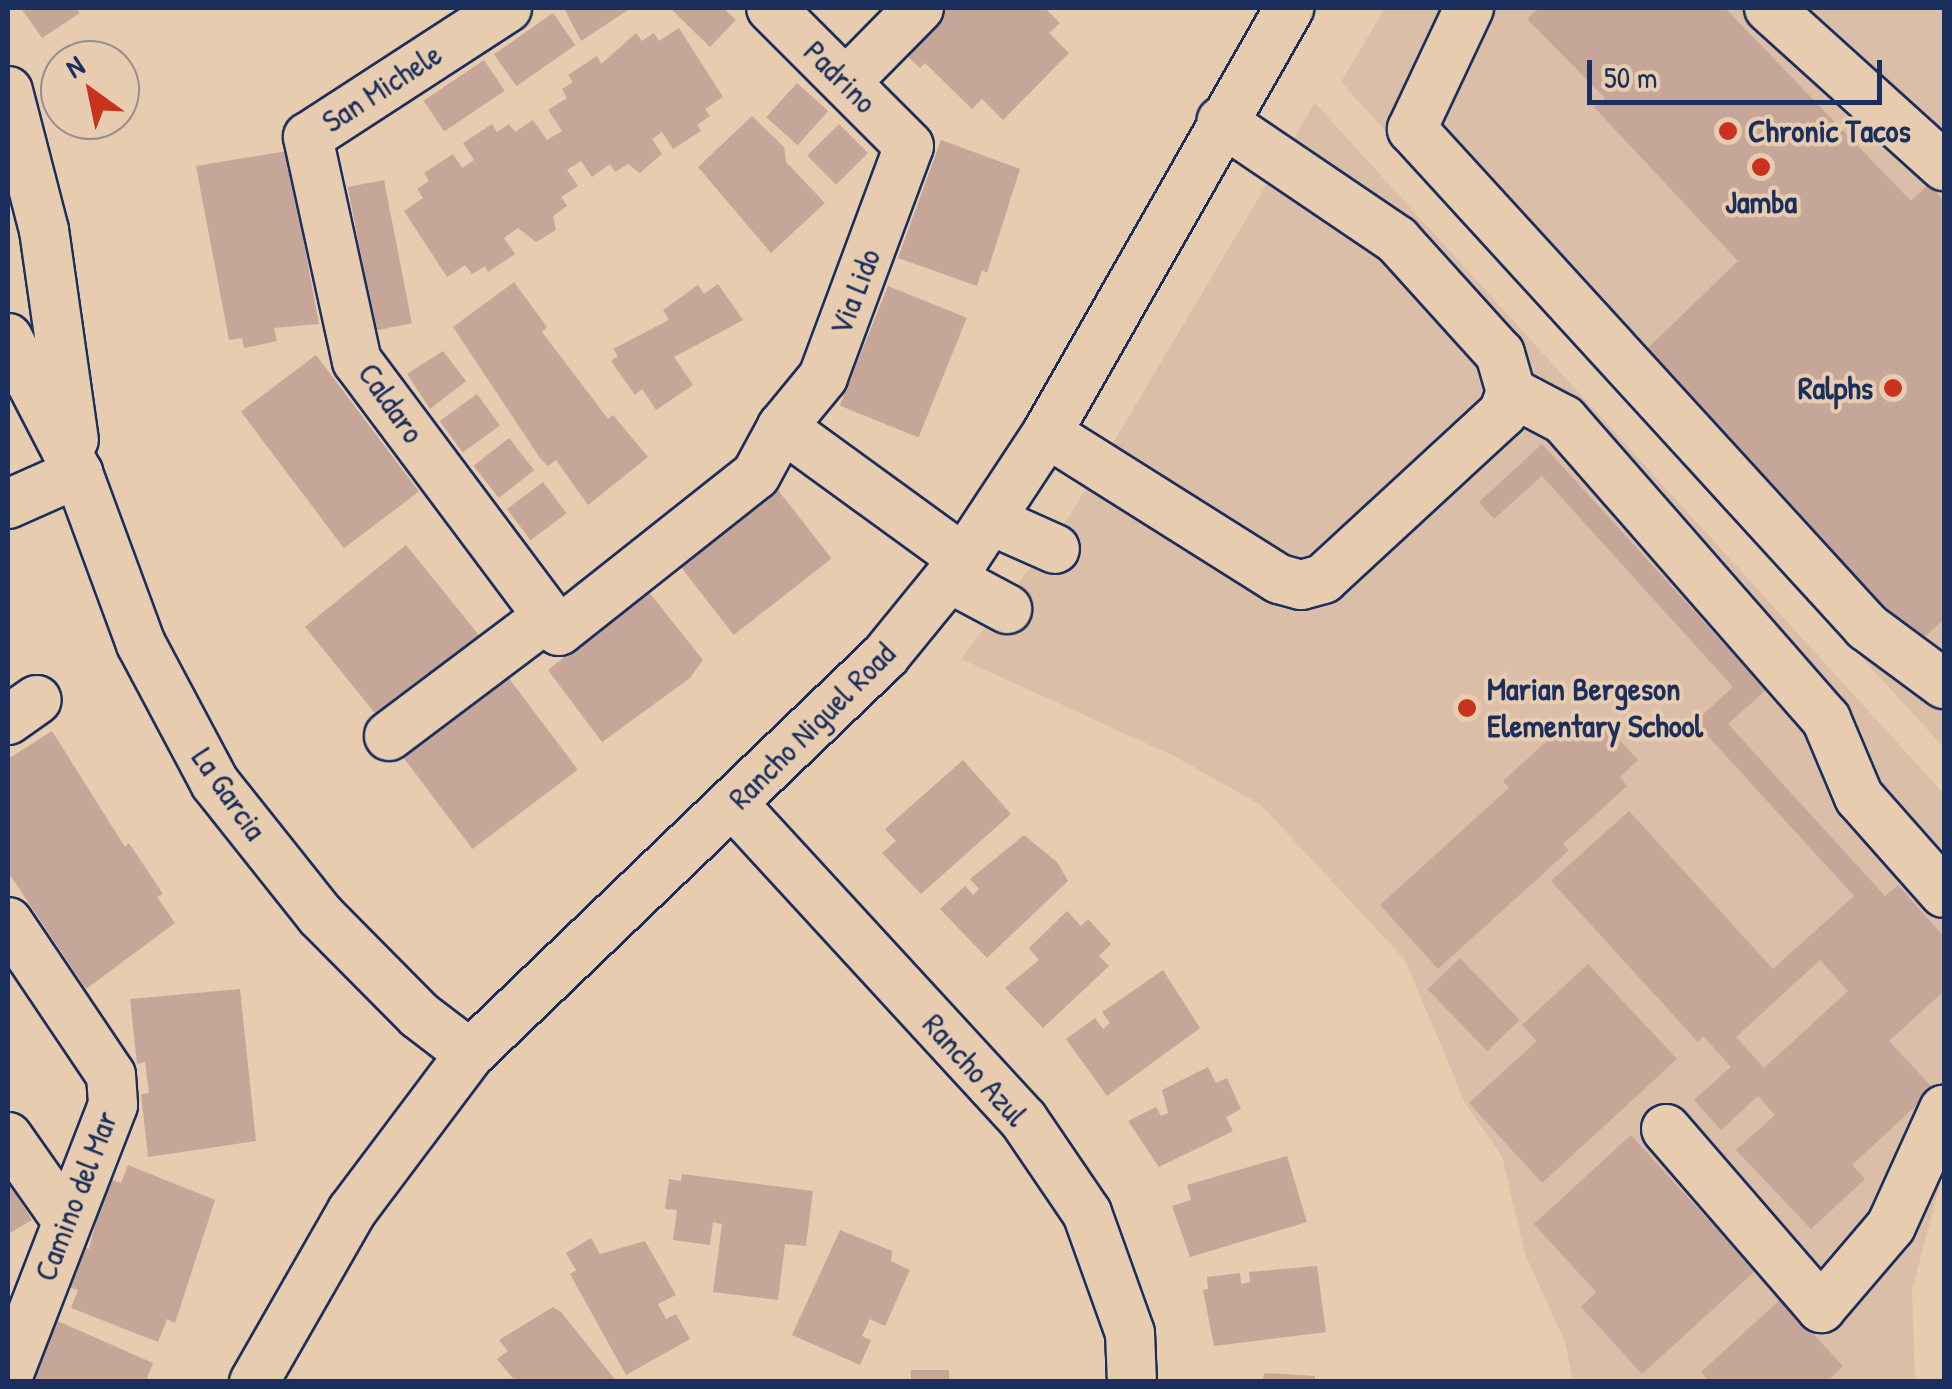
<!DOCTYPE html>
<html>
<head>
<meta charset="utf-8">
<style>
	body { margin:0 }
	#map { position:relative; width:1952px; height:1389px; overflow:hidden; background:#e8ccaf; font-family:"Patrick Hand",sans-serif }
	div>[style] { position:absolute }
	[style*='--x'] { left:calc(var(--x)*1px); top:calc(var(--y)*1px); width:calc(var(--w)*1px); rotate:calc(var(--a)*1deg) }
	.built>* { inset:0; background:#dabea7 }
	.building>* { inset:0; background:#c5a698; transform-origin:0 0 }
	.roads { filter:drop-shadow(2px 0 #1b2f5e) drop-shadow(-2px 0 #1b2f5e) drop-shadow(0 2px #1b2f5e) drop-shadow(0 -2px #1b2f5e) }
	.minor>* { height:48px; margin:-24px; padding:0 24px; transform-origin:24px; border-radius:24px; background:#e8ccaf }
	.dots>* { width:28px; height:28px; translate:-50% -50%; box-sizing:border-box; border:5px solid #e8ccaf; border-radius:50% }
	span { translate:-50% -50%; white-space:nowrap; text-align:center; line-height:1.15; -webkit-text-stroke:8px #e8ccaf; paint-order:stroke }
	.street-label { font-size:32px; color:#1b2f5e }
	.poi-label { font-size:32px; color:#1b2f5e; font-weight:700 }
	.left { translate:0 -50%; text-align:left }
	.right { translate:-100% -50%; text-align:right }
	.frame { position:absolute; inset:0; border:10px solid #1b2f5e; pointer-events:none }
	.north { position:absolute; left:40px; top:40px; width:100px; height:100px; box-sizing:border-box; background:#e8ccaf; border:2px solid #968d8f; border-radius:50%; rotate:327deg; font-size:28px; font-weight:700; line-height:40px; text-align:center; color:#1b2f5e }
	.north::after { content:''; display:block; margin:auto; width:35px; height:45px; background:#c8321e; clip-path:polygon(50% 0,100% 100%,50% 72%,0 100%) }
	.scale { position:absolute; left:1587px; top:60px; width:295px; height:45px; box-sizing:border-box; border:5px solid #1b2f5e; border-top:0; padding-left:12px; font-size:30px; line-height:35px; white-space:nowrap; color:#1b2f5e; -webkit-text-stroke:8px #e8ccaf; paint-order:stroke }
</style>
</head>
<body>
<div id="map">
	<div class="built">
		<i style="clip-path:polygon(1385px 8px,1944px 8px,1944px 748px,1341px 82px)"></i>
		<i style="clip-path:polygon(1315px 103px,1944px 794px,1944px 1169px,1912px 1290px,1915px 1381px,1573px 1381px,1565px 1342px,1525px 1254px,1502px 1156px,1466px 1105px,1405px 960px,1261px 805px,1174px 756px,961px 659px,1072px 512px)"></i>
	</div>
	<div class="building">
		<i style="clip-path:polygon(21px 8px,76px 8px,80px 13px,42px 38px)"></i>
		<i style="clip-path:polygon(564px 8px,631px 8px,581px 41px)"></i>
		<i style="clip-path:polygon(670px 8px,723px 8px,736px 20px,710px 47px)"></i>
		<i style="clip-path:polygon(944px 8px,1045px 8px,1060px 23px,1049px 33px,1069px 53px,1003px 120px,982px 99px,972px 109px,925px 63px,920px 68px,904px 53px)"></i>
		<i style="clip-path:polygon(1539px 8px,1725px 8px,1911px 201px,1929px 184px,1944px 201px,1944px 619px,1915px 646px,1646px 350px,1738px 261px,1594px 107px,1605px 98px,1527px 19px)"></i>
		<i style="left:553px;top:13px;width:39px;height:72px;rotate:55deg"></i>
		<i style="clip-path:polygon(679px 28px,723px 97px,705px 109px,710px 116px,697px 125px,701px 131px,673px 149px,662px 132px,652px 139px,662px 154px,640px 173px,628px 164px,615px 172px,610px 164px,592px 177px,581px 161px,567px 170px,578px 186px,561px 197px,567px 206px,553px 216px,556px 230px,536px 242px,518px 228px,504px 238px,515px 254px,488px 272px,485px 266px,472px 274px,465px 265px,447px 277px,404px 211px,423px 198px,417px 189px,429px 181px,424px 173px,453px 154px,462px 168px,474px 160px,463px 143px,492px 124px,497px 132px,509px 124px,515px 132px,533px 120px,547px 140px,562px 131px,548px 110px,567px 98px,562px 89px,573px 82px,568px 75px,597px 56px,601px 64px,636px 33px,642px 41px,654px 33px,659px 41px)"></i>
		<i style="left:484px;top:60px;width:37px;height:73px;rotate:56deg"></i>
		<i style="left:797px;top:83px;width:42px;height:46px;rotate:42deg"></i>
		<i style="clip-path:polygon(752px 116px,784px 147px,786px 162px,825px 203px,771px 253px,698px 167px)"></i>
		<i style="left:839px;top:124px;width:41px;height:45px;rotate:45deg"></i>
		<i style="clip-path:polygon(941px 140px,1020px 169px,987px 273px,982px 270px,977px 286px,898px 258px)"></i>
		<i style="clip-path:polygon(287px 151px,319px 324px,274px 328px,277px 341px,244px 348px,242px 338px,229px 340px,196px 166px)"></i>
		<i style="left:384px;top:180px;width:146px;height:37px;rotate:79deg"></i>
		<i style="clip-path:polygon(514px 282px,547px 327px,542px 332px,608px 419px,613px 415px,648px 457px,588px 505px,556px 460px,548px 466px,540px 458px,453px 327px)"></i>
		<i style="clip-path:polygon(718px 284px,743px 320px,674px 357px,693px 385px,656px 410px,642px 389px,635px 395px,611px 361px,618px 356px,613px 349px,669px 320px,663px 310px,698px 285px,704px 294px)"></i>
		<i style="left:888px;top:286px;width:85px;height:129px;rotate:22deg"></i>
		<i style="clip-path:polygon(443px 351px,466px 381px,430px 409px,407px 374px)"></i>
		<i style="left:316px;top:355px;width:171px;height:94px;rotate:53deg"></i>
		<i style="left:477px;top:394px;width:39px;height:46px;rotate:54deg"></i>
		<i style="left:509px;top:438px;width:41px;height:45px;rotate:52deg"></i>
		<i style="clip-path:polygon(evenodd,1542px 444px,1766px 690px,1728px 724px,1885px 896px,1898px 885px,1944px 937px,1944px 991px,1889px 1041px,1934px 1089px,1852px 1165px,1865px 1179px,1811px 1229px,1736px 1150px,1775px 1115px,1758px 1096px,1721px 1130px,1694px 1100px,1731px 1067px,1703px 1036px,1698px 1042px,1551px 881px,1629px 811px,1773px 969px,1854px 896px,1695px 722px,1733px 687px,1542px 476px,1494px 519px,1479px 502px,1542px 444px,1820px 960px,1848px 991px,1764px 1068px,1736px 1037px,1820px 960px)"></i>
		<i style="left:543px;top:482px;width:39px;height:45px;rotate:53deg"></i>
		<i style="left:778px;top:490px;width:87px;height:124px;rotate:52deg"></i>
		<i style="left:406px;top:545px;width:119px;height:130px;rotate:51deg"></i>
		<i style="clip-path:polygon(648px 591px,703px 660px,690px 678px,602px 742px,548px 670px)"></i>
		<i style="left:505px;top:673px;width:121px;height:132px;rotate:53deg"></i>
		<i style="clip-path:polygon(1602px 721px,1638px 760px,1620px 777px,1627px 786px,1563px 844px,1569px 850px,1438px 969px,1380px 905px,1509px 788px,1503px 781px,1566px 724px,1581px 740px)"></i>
		<i style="clip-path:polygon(52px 731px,125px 847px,129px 843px,163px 894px,157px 897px,175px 923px,86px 989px,8px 872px,8px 759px)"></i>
		<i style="clip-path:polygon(963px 760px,1011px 814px,921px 894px,882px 853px,896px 841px,885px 829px)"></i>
		<i style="clip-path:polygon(1024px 835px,1057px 862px,1068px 881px,987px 958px,940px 909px,965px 886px,973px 895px,979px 889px,970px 879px)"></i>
		<i style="clip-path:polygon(1067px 911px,1081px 926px,1088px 919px,1111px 944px,1099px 956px,1109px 966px,1043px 1028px,1005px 988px,1039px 960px,1029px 948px)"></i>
		<i style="left:1460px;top:958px;width:86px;height:45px;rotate:46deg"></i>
		<i style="clip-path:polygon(1588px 964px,1677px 1059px,1542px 1183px,1469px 1103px,1537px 1041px,1522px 1025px)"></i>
		<i style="clip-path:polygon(1163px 970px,1200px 1028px,1107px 1096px,1066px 1039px,1095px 1018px,1103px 1029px,1110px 1023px,1102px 1012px)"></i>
		<i style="clip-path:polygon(240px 989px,256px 1141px,148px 1157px,141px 1094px,149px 1093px,145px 1062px,137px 1064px,130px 999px)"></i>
		<i style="clip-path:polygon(1208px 1067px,1216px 1083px,1227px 1078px,1241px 1109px,1226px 1117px,1233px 1131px,1159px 1167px,1128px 1121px,1156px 1107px,1161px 1116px,1168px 1113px,1162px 1090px)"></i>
		<i style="clip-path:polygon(1631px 1135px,1755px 1271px,1642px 1374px,1581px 1307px,1596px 1292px,1534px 1224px)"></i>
		<i style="clip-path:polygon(1287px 1156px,1307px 1222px,1190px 1257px,1172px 1206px,1191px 1200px,1187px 1185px)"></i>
		<i style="clip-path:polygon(128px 1165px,215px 1200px,175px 1323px,167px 1319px,158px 1342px,71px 1308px,78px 1290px,65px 1286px,79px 1246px,89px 1249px,107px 1178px,121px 1183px)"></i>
		<i style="clip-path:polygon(682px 1174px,813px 1191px,806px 1246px,785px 1244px,778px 1300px,713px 1292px,722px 1224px,713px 1222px,710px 1245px,673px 1240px,677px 1210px,665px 1209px,669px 1179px,681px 1181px)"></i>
		<i style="clip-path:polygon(8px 1182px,32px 1220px,8px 1234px)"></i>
		<i style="clip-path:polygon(840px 1230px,892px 1251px,891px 1261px,910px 1270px,885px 1326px,870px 1319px,862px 1336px,871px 1340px,860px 1365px,792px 1335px)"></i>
		<i style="clip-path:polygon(591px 1238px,600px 1254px,645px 1241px,676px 1295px,658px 1304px,666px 1319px,676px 1314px,690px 1339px,626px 1375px,570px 1274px,576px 1270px,566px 1253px)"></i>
		<i style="clip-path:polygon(1317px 1266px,1326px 1332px,1214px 1346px,1203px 1290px,1208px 1289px,1207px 1277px,1240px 1273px,1241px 1284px,1250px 1282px,1249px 1272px)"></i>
		<i style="clip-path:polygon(1781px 1299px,1843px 1366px,1827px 1382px,1710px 1382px,1701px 1372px)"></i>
		<i style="clip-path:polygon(553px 1307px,561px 1312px,617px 1382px,516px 1382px,497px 1359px,508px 1351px,499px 1340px)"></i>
		<i style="clip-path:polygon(53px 1319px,153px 1363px,147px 1378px,155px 1382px,24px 1382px)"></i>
		<i style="left:949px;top:1370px;width:12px;height:38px;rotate:90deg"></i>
		<i style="clip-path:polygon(1264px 1373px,1315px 1376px,1315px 1382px,1263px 1382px)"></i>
	</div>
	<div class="roads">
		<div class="minor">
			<i style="--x:507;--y:8;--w:237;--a:147"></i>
			<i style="--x:308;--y:137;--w:229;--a:77.7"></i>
			<i style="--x:357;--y:361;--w:337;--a:53.2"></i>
			<i style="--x:559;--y:631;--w:251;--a:-38.4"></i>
			<i style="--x:756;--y:475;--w:55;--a:-61.6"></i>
			<i style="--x:782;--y:427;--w:65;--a:-50.6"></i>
			<i style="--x:823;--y:377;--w:246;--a:-69.6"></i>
			<i style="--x:909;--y:146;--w:195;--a:-135"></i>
			<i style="--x:1469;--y:8;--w:134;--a:115.2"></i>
			<i style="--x:1412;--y:129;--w:675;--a:47.58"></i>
			<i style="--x:1867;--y:627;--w:96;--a:36.5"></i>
			<i style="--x:1769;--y:8;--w:236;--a:42.1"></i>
			<i style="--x:846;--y:82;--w:104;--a:-45.4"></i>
			<i style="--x:8;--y:91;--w:144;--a:75.5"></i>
			<i style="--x:44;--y:230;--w:212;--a:81.9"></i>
			<i style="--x:8;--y:338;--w:152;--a:62.6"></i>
			<i style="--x:78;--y:473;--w:182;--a:69.8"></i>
			<i style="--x:141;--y:644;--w:157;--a:62"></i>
			<i style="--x:215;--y:783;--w:169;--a:51.5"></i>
			<i style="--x:320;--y:915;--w:141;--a:45.3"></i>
			<i style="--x:419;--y:1015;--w:64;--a:37.4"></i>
			<i style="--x:1511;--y:392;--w:60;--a:27.8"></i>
			<i style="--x:1564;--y:420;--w:398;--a:48.8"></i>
			<i style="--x:1826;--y:719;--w:85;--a:67.1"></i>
			<i style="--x:1859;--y:797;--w:128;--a:48.5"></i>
			<i style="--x:782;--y:427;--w:225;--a:36"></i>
			<i style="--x:1047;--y:433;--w:274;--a:32.2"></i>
			<i style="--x:1279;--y:579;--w:23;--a:15"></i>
			<i style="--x:1301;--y:585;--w:23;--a:-15"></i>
			<i style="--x:1323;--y:579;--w:245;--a:-42.7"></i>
			<i style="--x:1503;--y:413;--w:22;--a:-69"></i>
			<i style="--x:1511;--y:392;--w:40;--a:-106"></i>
			<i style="--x:1500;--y:354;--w:154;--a:-132.1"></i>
			<i style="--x:1397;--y:240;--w:212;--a:-145.9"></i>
			<i style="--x:8;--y:504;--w:77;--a:-23.9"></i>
			<i style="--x:990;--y:520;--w:71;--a:24"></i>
			<i style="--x:949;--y:578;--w:66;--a:28.1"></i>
			<i style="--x:8;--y:720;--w:35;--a:-35"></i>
			<i style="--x:389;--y:736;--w:199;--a:-37"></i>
			<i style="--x:734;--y:805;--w:427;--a:47.4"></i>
			<i style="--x:1023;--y:1119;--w:114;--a:55.8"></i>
			<i style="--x:1087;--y:1213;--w:127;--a:70.3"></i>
			<i style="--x:1130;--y:1333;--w:49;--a:87.7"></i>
			<i style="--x:8;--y:922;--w:184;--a:56.1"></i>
			<i style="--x:111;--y:1075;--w:30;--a:86"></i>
			<i style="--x:113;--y:1105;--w:291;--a:111.2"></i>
			<i style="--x:1666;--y:1129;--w:237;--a:49.1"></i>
			<i style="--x:1821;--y:1308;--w:108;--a:-49.5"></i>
			<i style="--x:1891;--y:1226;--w:128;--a:-65.6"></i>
			<i style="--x:8;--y:1137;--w:103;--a:54.9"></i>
			<i style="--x:254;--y:1382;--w:197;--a:-60.2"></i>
			<i style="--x:352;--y:1211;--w:196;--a:-53.1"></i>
			<i style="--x:470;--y:1054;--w:575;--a:-43.8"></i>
			<i style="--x:885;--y:656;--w:125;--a:-50.8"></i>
			<i style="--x:964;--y:559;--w:151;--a:-56.6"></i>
			<i style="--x:1047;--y:433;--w:489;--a:-60.3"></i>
		</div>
	</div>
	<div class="dots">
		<i style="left:1728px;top:131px;background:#c8321e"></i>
		<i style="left:1761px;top:167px;background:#c8321e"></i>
		<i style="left:1893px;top:388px;background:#c8321e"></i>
		<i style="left:1467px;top:708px;background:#c8321e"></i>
	</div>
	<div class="street-label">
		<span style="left:840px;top:77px;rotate:45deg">Padrino</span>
		<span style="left:382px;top:88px;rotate:-33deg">San Michele</span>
		<span style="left:855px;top:292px;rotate:-69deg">Via Lido</span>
		<span style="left:391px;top:403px;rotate:55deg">Caldaro</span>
		<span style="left:812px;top:726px;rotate:-45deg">Rancho Niguel Road</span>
		<span style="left:229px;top:794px;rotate:55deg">La Garcia</span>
		<span style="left:975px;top:1070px;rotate:48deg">Rancho Azul</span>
		<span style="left:76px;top:1196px;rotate:-69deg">Camino del Mar</span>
	</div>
	<div class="poi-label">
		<span class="left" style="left:1748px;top:131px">Chronic Tacos</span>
		<span style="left:1761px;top:202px">Jamba</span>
		<span class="right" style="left:1873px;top:388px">Ralphs</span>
		<span class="left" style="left:1487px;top:708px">Marian Bergeson<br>Elementary School</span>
	</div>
	<div class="frame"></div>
	<div class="north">N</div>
	<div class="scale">50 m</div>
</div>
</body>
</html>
